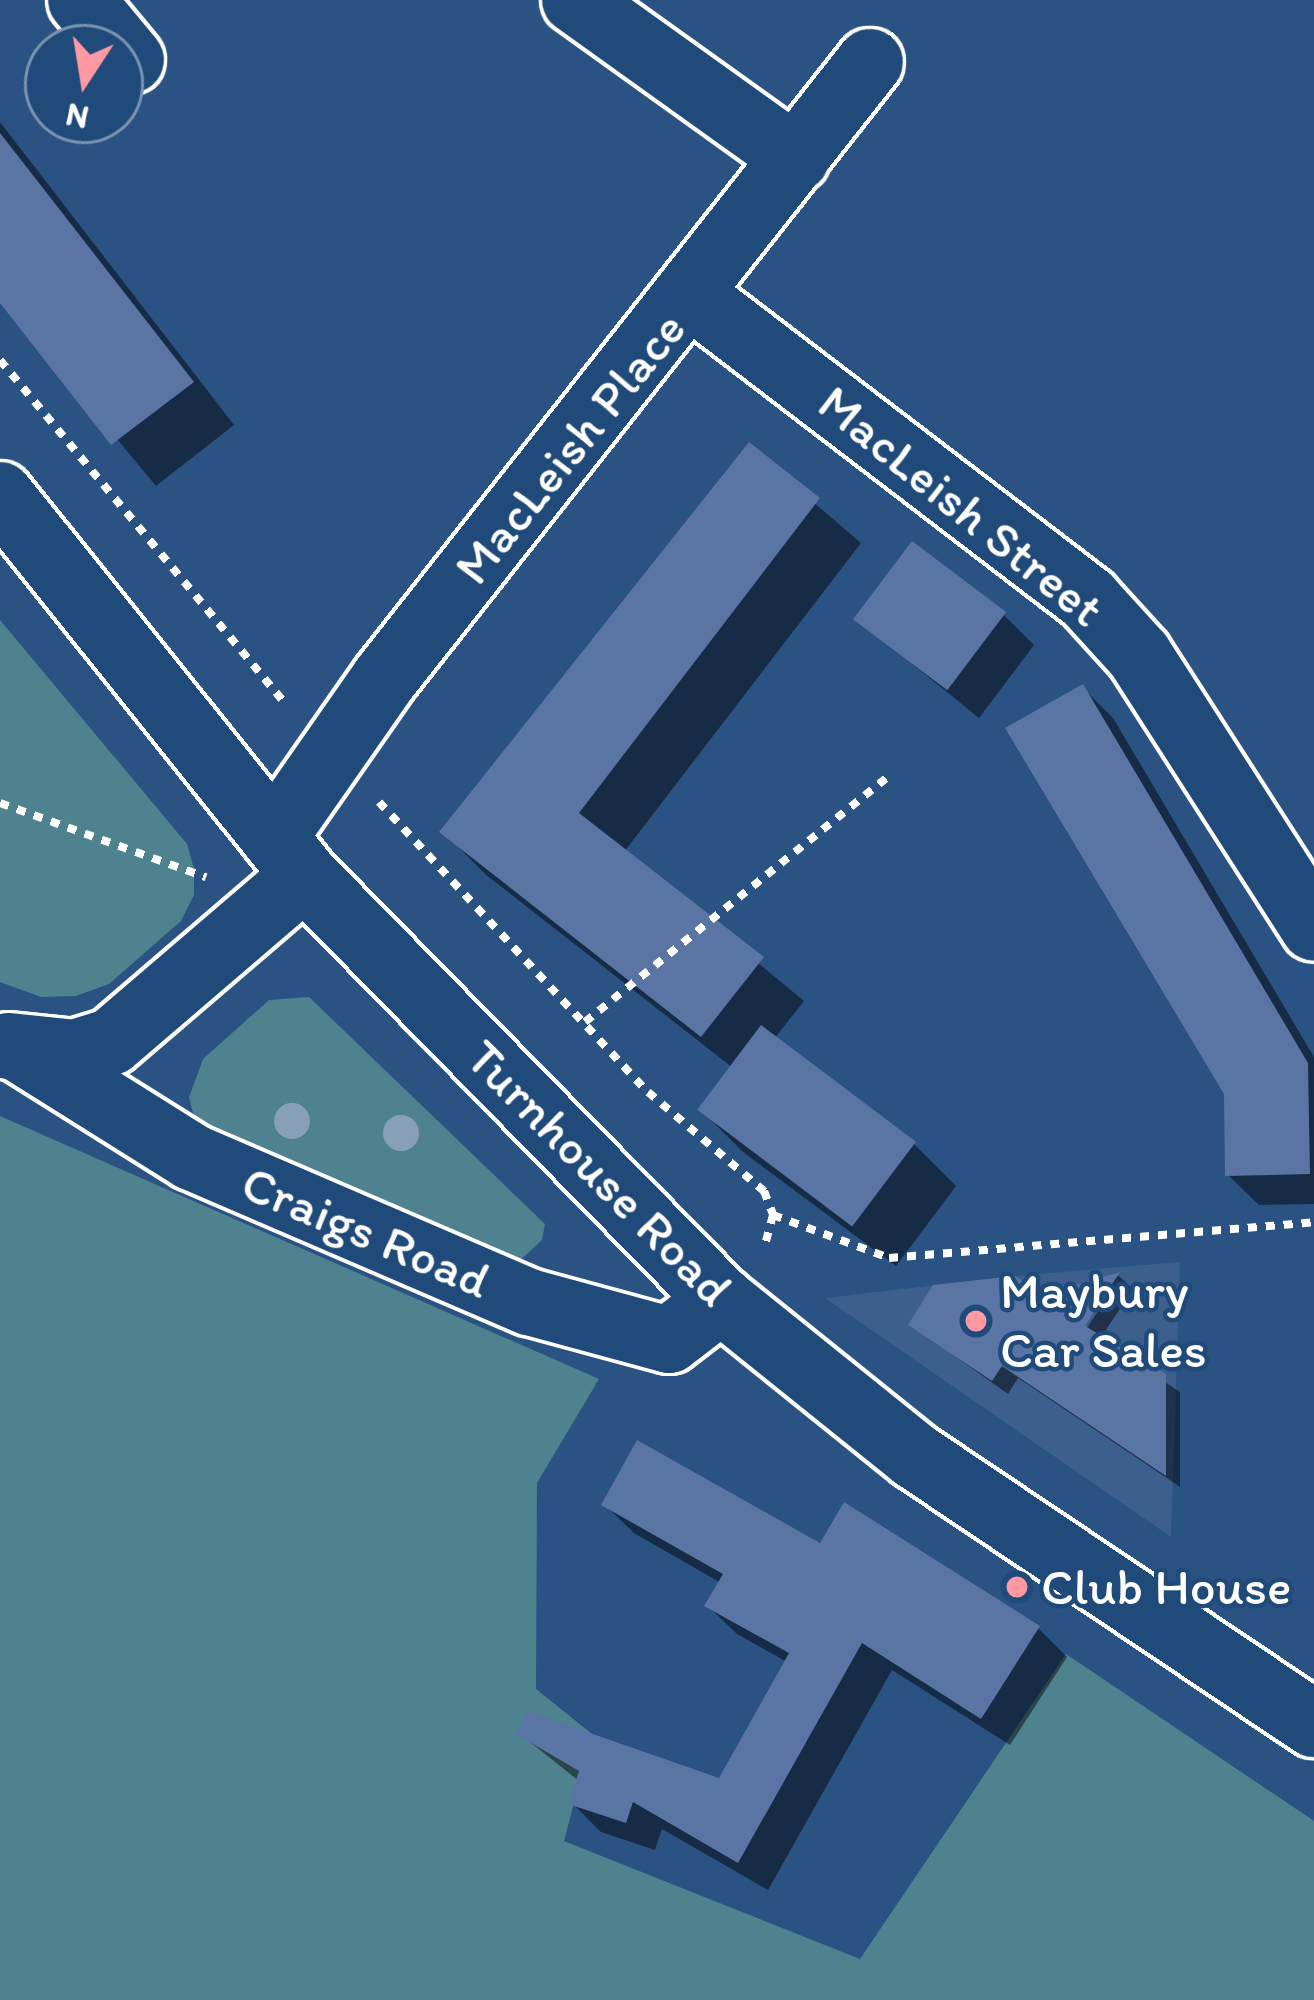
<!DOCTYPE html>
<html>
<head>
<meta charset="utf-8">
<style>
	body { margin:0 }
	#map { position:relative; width:1314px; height:2000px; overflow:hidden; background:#2a5282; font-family:Itim,sans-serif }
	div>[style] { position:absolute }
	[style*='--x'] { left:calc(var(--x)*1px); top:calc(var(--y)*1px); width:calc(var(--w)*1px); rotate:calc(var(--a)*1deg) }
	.built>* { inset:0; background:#3c5f8e }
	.green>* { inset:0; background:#4e828f }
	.shadow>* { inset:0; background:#0007 }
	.building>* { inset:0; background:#5a74a4; transform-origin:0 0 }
	.path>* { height:8px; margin-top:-4px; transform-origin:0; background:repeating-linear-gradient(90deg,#fff 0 9px,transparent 0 18px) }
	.roads { filter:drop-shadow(3px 0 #fff) drop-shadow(-3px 0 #fff) drop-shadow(0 3px #fff) drop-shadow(0 -3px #fff) }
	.minor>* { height:66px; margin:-33px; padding:0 33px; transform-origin:33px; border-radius:33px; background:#1f4a7a }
	.trees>* { width:36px; height:36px; margin:-18px; border-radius:50%; background:#87a0b7 }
	.dots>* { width:33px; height:33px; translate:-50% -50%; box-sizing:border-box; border:6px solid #1f4a7a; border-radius:50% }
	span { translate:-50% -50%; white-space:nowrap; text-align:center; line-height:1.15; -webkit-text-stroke:9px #1f4a7a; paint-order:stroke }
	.street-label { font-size:51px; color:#fff }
	.poi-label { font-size:51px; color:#fff }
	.left { translate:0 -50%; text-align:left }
	.north { position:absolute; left:24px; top:24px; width:120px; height:120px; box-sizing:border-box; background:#1f4a7a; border:3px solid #7992af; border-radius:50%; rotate:192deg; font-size:33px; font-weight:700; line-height:48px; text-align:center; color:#fff }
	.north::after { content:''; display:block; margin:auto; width:42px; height:54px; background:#ff9aa2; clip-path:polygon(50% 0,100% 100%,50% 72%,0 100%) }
</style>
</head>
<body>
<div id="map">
	<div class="built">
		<i style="clip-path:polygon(1180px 1262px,1171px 1537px,825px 1298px,1015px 1276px)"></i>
	</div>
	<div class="green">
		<i style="clip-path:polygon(0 620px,187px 844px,194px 869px,194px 895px,181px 921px,109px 984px,76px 996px,41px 997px,0 982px)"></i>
		<i style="clip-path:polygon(309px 997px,545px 1224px,542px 1240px,516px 1264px,211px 1129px,193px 1113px,189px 1097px,203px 1059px,269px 1000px)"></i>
		<i style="clip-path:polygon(0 1116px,599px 1379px,537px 1483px,536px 1689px,592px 1734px,564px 1841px,860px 1959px,1066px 1654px,1314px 1821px,1314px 2000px,0 2000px)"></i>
	</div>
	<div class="shadow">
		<i style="clip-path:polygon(0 122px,234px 425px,156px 486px,0 298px)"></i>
		<i style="clip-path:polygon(749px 447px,861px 543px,624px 852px,804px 1001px,774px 1039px,914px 1144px,956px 1186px,896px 1266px,743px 1152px,701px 1110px,733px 1068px,485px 874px,443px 831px)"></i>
		<i style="clip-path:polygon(1004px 615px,1034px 645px,979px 718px,857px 619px)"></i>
		<i style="clip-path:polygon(1083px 688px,1113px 718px,1314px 1057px,1314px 1204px,1259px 1205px,1228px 1175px,1227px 1093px)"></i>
		<i style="clip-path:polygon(evenodd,1119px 1276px,1133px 1289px,1100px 1339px,1180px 1392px,1180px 1487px,1018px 1378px,1008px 1394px,911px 1325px,1119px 1276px,1100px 1296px,1108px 1296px,1079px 1340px,1074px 1336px,1100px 1296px)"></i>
		<i style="clip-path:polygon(605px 1505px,822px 1547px,1038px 1628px,1067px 1657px,1010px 1745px,892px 1670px,768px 1890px,662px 1829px,655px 1850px,601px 1832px,572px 1803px,579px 1781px,520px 1734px,720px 1781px,787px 1662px,737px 1634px,708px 1606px,721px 1583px,634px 1533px)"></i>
	</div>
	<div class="building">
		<i style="clip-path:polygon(0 133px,194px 382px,111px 445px,0 303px)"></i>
		<i style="clip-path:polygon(749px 442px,820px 498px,579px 813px,764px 957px,701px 1037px,439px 832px)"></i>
		<i style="left:912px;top:541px;width:118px;height:98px;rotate:37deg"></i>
		<i style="clip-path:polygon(1083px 684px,1308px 1063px,1310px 1174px,1225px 1176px,1224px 1094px,1005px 728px)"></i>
		<i style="left:761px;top:1025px;width:194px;height:106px;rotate:37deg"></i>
		<i style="clip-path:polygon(1120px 1272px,1085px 1326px,1166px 1374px,1166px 1476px,1002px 1366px,992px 1381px,908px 1325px,933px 1285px,1015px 1276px,1042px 1295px)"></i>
		<i style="clip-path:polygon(637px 1440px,820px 1543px,844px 1502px,1040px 1626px,981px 1719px,862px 1643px,738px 1863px,633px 1802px,626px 1823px,568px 1804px,579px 1771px,516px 1734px,527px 1711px,719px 1778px,789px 1653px,704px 1606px,723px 1574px,601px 1505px)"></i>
	</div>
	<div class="path">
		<i style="--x:0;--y:360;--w:447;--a:50.3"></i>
		<i style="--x:379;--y:802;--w:396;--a:47.2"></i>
		<i style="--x:648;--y:1092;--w:153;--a:40.5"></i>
		<i style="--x:764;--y:1191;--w:26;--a:69"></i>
		<i style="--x:773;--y:1215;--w:35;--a:105"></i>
		<i style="--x:0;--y:803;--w:219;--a:19.8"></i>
		<i style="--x:585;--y:1022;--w:390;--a:-39"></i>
		<i style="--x:773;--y:1215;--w:124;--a:20.3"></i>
		<i style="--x:889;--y:1258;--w:427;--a:-4.8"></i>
	</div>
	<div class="roads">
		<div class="minor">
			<i style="--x:81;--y:0;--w:78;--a:50.2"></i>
			<i style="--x:575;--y:0;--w:272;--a:35.6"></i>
			<i style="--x:692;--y:296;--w:499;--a:37.4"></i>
			<i style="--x:1088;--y:599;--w:76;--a:47.7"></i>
			<i style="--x:1139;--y:655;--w:324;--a:57.3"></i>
			<i style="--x:0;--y:495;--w:488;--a:51.3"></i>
			<i style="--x:305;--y:876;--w:594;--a:45.55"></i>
			<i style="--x:721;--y:1300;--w:249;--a:38.8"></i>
			<i style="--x:915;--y:1456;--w:481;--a:33.9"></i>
			<i style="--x:274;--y:837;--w:194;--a:-55.1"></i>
			<i style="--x:385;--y:678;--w:784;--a:-51.79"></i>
			<i style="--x:9;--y:1046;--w:65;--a:6.1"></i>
			<i style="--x:74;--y:1053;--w:39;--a:-17"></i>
			<i style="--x:111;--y:1042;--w:255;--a:-40.6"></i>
			<i style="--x:23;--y:1051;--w:199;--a:32.1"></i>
			<i style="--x:192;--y:1157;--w:367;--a:23.3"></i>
			<i style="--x:529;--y:1302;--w:145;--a:15.2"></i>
			<i style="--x:669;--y:1340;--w:66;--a:-37.6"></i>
		</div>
	</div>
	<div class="trees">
		<i style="left:292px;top:1121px"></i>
		<i style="left:401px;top:1133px"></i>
	</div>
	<div class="dots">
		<i style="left:976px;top:1321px;background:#ff9aa2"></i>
		<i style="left:1017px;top:1587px;background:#ff9aa2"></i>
	</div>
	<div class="street-label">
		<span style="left:570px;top:448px;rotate:-51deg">MacLeish Place</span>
		<span style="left:961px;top:506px;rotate:39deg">MacLeish Street</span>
		<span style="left:599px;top:1173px;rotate:45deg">Turnhouse Road</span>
		<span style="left:366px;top:1232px;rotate:23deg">Craigs Road</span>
	</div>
	<div class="poi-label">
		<span class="left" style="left:1000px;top:1321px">Maybury<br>Car Sales</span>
		<span class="left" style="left:1041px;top:1587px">Club House</span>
	</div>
	<div class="north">N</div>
</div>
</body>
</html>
